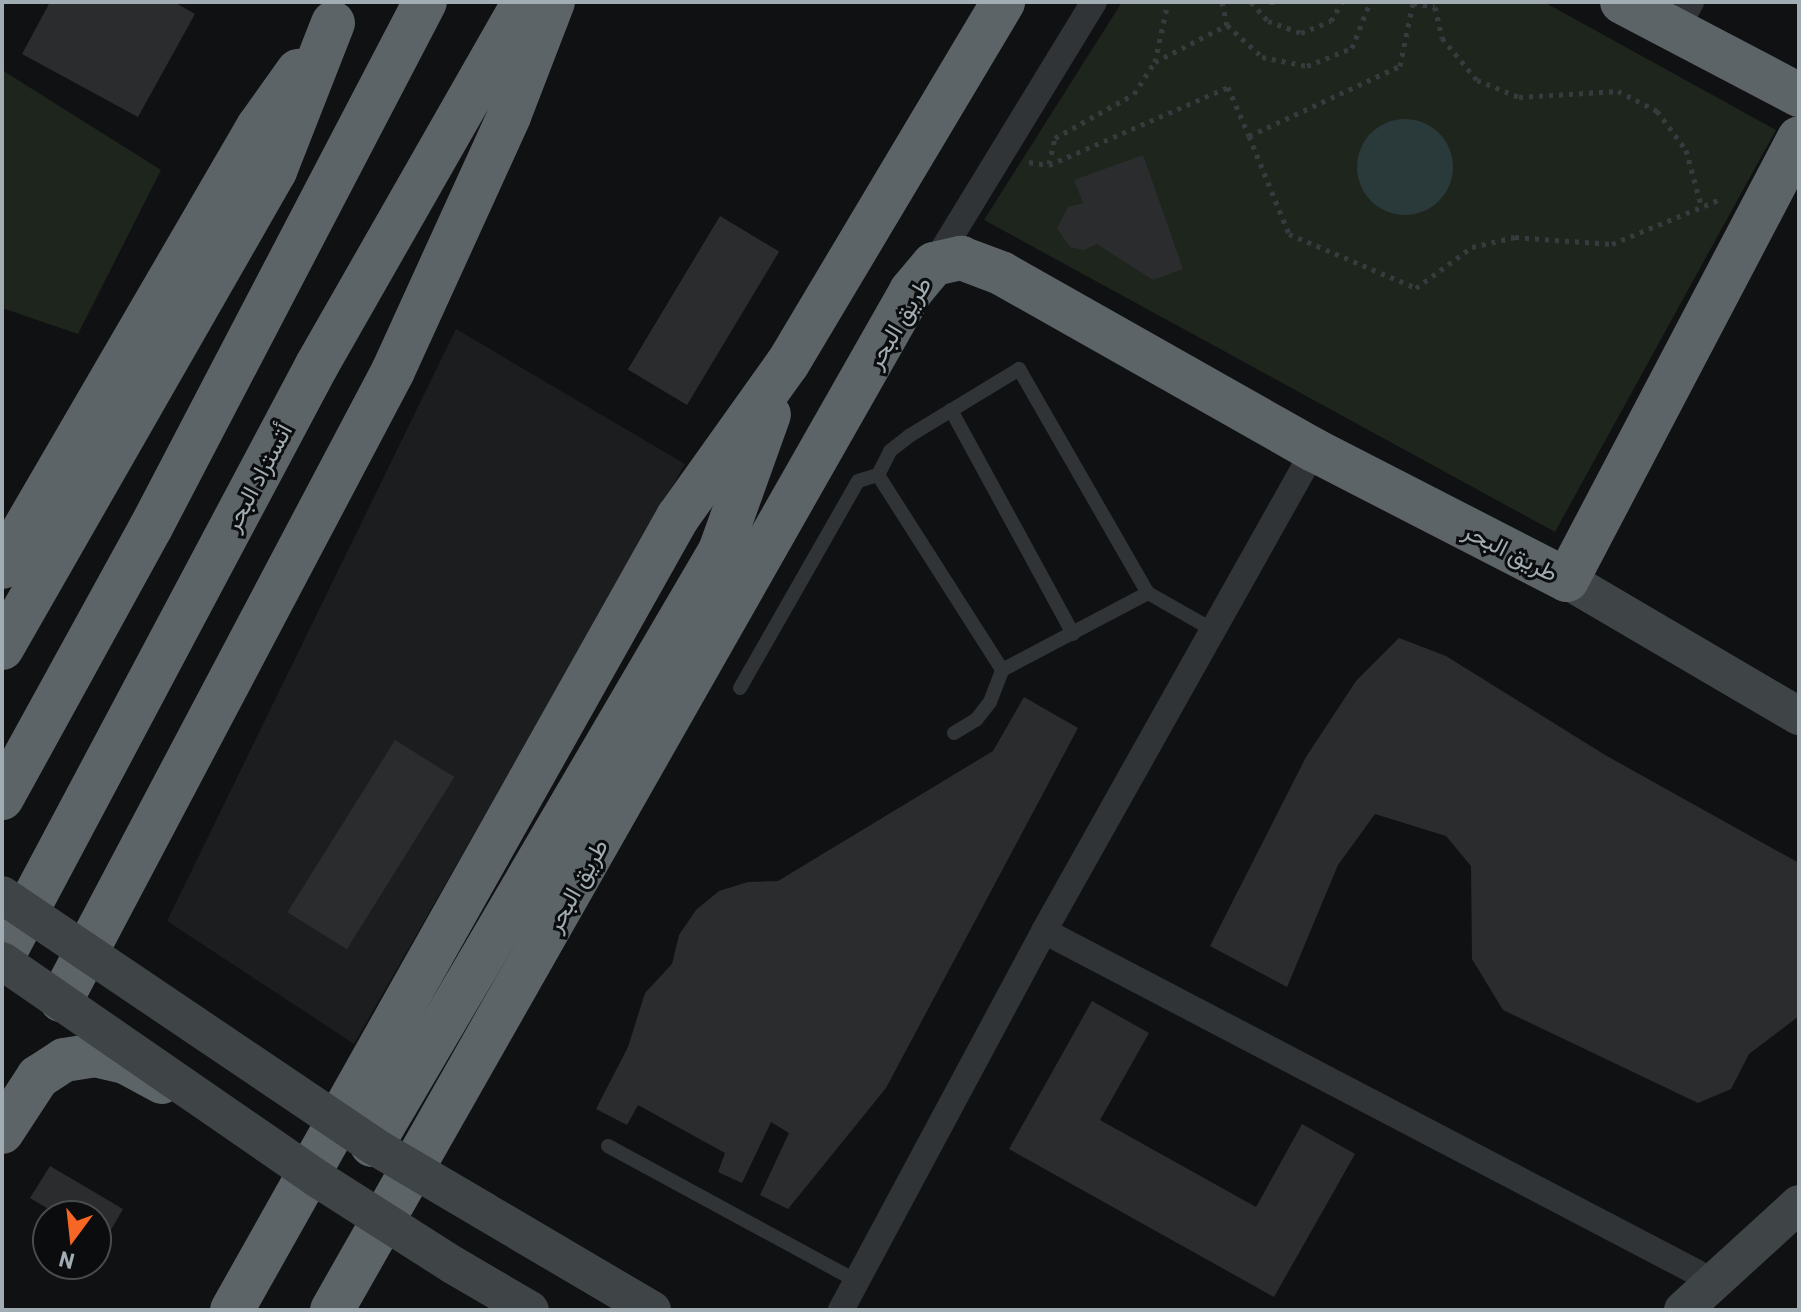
<!DOCTYPE html>
<html>
<head>
<meta charset="utf-8">
<style>
	body { margin:0 }
	#map { position:relative; width:1801px; height:1312px; overflow:hidden; background:#101112; font-family:Barlow,Vazirmatn,sans-serif }
	div>[style] { position:absolute }
	[style*='--x'] { left:calc(var(--x)*1px); top:calc(var(--y)*1px); width:calc(var(--w)*1px); rotate:calc(var(--a)*1deg) }
	.built>* { inset:0; background:#1c1d1f }
	.green>* { inset:0; background:#1e251d }
	.water>* { inset:0; background:#2a393a }
	.round { border-radius:50% }
	.building>* { inset:0; background:#2b2c2e; transform-origin:0 0 }
	.path>* { height:5px; margin-top:-2.5px; transform-origin:0; background:repeating-linear-gradient(90deg,#373b3e 0 4px,transparent 0 10px) }
	.lane>* { height:14px; margin:-7px; padding:0 7px; transform-origin:7px; border-radius:7px; background:#313437 }
	.street>* { height:26px; margin:-13px; padding:0 13px; transform-origin:13px; border-radius:13px; background:#313437 }
	.secondary>* { height:38px; margin:-19px; padding:0 19px; transform-origin:19px; border-radius:19px; background:#3f4447 }
	.highway>* { height:44px; margin:-22px; padding:0 22px; transform-origin:22px; border-radius:22px; background:#5d6468 }
	.secondary-bridge>* { height:38px; margin:-19px; padding:0 19px; transform-origin:19px; border-radius:19px; background:#3f4447 }
	span { translate:-50% -50%; white-space:nowrap; text-align:center; line-height:1.15; -webkit-text-stroke:6px #0b0c0d; paint-order:stroke }
	.street-label { font-size:24px; color:#a1adb3 }
	.frame { position:absolute; inset:0; border:4px solid #a1adb3; pointer-events:none }
	.north { position:absolute; left:32px; top:1200px; width:80px; height:80px; box-sizing:border-box; background:#0b0c0d; border:2px solid #474c4f; border-radius:50%; rotate:195deg; font-size:22px; font-weight:700; line-height:32px; text-align:center; color:#a1adb3 }
	.north::after { content:''; display:block; margin:auto; width:28px; height:36px; background:#f66624; clip-path:polygon(50% 0,100% 100%,50% 72%,0 100%) }
</style>
</head>
<body>
<div id="map">
	<div class="built">
		<i style="clip-path:polygon(456px 329px,685px 464px,354px 1044px,167px 921px)"></i>
	</div>
	<div class="green">
		<i style="clip-path:polygon(1122px 2px,1544px 2px,1776px 130px,1555px 532px,984px 220px)"></i>
		<i style="clip-path:polygon(2px 70px,161px 170px,78px 334px,2px 308px)"></i>
	</div>
	<div class="water">
		<i class="round" style="left:1357px;top:119px;width:96px;height:96px"></i>
	</div>
	<div class="building">
		<i style="clip-path:polygon(50px 2px,174px 2px,195px 14px,138px 117px,22px 54px)"></i>
		<i style="clip-path:polygon(1143px 155px,1183px 269px,1153px 280px,1097px 244px,1084px 250px,1070px 247px,1057px 228px,1068px 207px,1083px 203px,1074px 180px)"></i>
		<i style="left:720px;top:216px;width:69px;height:179px;rotate:31deg"></i>
		<i style="clip-path:polygon(1399px 638px,1446px 656px,1605px 755px,1799px 863px,1799px 1016px,1749px 1054px,1731px 1089px,1698px 1103px,1503px 1010px,1472px 959px,1471px 866px,1446px 836px,1375px 814px,1338px 865px,1287px 987px,1210px 946px,1306px 757px,1356px 681px)"></i>
		<i style="clip-path:polygon(1024px 697px,1078px 728px,886px 1088px,788px 1209px,760px 1195px,789px 1133px,771px 1122px,742px 1183px,718px 1172px,725px 1153px,638px 1105px,627px 1125px,596px 1109px,628px 1047px,645px 993px,672px 964px,679px 935px,696px 910px,719px 891px,748px 882px,778px 881px,993px 751px)"></i>
		<i style="left:395px;top:740px;width:70px;height:203px;rotate:32deg"></i>
		<i style="clip-path:polygon(1092px 1001px,1149px 1033px,1100px 1120px,1256px 1207px,1302px 1124px,1355px 1154px,1274px 1297px,1009px 1149px)"></i>
		<i style="clip-path:polygon(50px 1166px,123px 1209px,104px 1242px,96px 1237px,96px 1216px,60px 1216px,30px 1198px)"></i>
	</div>
	<div class="path">
		<i style="--x:1222;--y:2;--w:24;--a:78"></i>
		<i style="--x:1227;--y:25;--w:47;--a:42.4"></i>
		<i style="--x:1262;--y:57;--w:46;--a:11.3"></i>
		<i style="--x:1307;--y:66;--w:48;--a:-21.8"></i>
		<i style="--x:1352;--y:48;--w:49;--a:-68.6"></i>
		<i style="--x:1251;--y:2;--w:25;--a:48"></i>
		<i style="--x:1268;--y:21;--w:35;--a:20"></i>
		<i style="--x:1301;--y:33;--w:32;--a:-22"></i>
		<i style="--x:1331;--y:21;--w:22;--a:-60"></i>
		<i style="--x:1270;--y:2;--w:5;--a:0"></i>
		<i style="--x:1413;--y:3;--w:22;--a:10"></i>
		<i style="--x:1435;--y:7;--w:32;--a:77"></i>
		<i style="--x:1442;--y:38;--w:55;--a:50.2"></i>
		<i style="--x:1477;--y:80;--w:45;--a:22"></i>
		<i style="--x:1519;--y:97;--w:99;--a:-3.5"></i>
		<i style="--x:1618;--y:91;--w:44;--a:27.1"></i>
		<i style="--x:1657;--y:111;--w:49;--a:53.4"></i>
		<i style="--x:1686;--y:150;--w:57;--a:74.7"></i>
		<i style="--x:1155;--y:62;--w:81;--a:-27.2"></i>
		<i style="--x:1249;--y:136;--w:106;--a:67.8"></i>
		<i style="--x:1289;--y:234;--w:138;--a:23"></i>
		<i style="--x:1416;--y:288;--w:69;--a:-36.2"></i>
		<i style="--x:1472;--y:247;--w:44;--a:-13.1"></i>
		<i style="--x:1515;--y:237;--w:97;--a:4.1"></i>
		<i style="--x:1612;--y:244;--w:120;--a:-22.5"></i>
		<i style="--x:1029;--y:162;--w:20;--a:9"></i>
		<i style="--x:1049;--y:165;--w:195;--a:-23.5"></i>
		<i style="--x:1228;--y:87;--w:53;--a:66.8"></i>
		<i style="--x:1249;--y:136;--w:166;--a:-24.9"></i>
		<i style="--x:1400;--y:66;--w:65;--a:-78.5"></i>
		<i style="--x:1049;--y:164;--w:27;--a:-77"></i>
		<i style="--x:1055;--y:138;--w:90;--a:-29.1"></i>
		<i style="--x:1134;--y:94;--w:38;--a:-57"></i>
		<i style="--x:1155;--y:62;--w:61;--a:-77.8"></i>
	</div>
	<div class="lane">
		<i style="--x:951;--y:410;--w:255;--a:61.4"></i>
		<i style="--x:878;--y:475;--w:231;--a:57.5"></i>
		<i style="--x:1002;--y:670;--w:165;--a:-27.8"></i>
		<i style="--x:1148;--y:593;--w:75;--a:29.6"></i>
		<i style="--x:740;--y:688;--w:238;--a:-60.3"></i>
		<i style="--x:858;--y:481;--w:21;--a:-17"></i>
		<i style="--x:878;--y:475;--w:27;--a:-63"></i>
		<i style="--x:890;--y:451;--w:24;--a:-38"></i>
		<i style="--x:909;--y:436;--w:129;--a:-31.3"></i>
		<i style="--x:1019;--y:369;--w:258;--a:60.1"></i>
		<i style="--x:954;--y:733;--w:26;--a:-31"></i>
		<i style="--x:976;--y:720;--w:23;--a:-52"></i>
		<i style="--x:990;--y:702;--w:34;--a:-69"></i>
		<i style="--x:608;--y:1146;--w:283;--a:28.5"></i>
	</div>
	<div class="street">
		<i style="--x:1675;--y:30;--w:32;--a:-60"></i>
		<i style="--x:934;--y:264;--w:307;--a:-58.6"></i>
		<i style="--x:1044;--y:931;--w:753;--a:27.62"></i>
		<i style="--x:841;--y:1310;--w:430;--a:-61.8"></i>
		<i style="--x:1044;--y:931;--w:552;--a:-60.69"></i>
	</div>
	<div class="secondary">
		<i style="--x:1567;--y:580;--w:269;--a:30.4"></i>
		<i style="--x:484;--y:1211;--w:195;--a:30.5"></i>
		<i style="--x:453;--y:1265;--w:89;--a:30.3"></i>
		<i style="--x:1683;--y:1310;--w:157;--a:-42.4"></i>
	</div>
	<div class="highway">
		<i style="--x:1622;--y:2;--w:200;--a:27.7"></i>
		<i style="--x:2;--y:567;--w:509;--a:-59.81"></i>
		<i style="--x:258;--y:127;--w:69;--a:-54.5"></i>
		<i style="--x:2;--y:648;--w:550;--a:-60.22"></i>
		<i style="--x:275;--y:171;--w:159;--a:-68.6"></i>
		<i style="--x:2;--y:798;--w:309;--a:-61.2"></i>
		<i style="--x:151;--y:527;--w:592;--a:-62.44"></i>
		<i style="--x:2;--y:958;--w:671;--a:-62.02"></i>
		<i style="--x:317;--y:365;--w:418;--a:-60.3"></i>
		<i style="--x:61;--y:1000;--w:711;--a:-62.17"></i>
		<i style="--x:393;--y:371;--w:280;--a:-65.5"></i>
		<i style="--x:509;--y:116;--w:122;--a:-68.9"></i>
		<i style="--x:2;--y:1132;--w:66;--a:-56.8"></i>
		<i style="--x:38;--y:1077;--w:31;--a:-33"></i>
		<i style="--x:64;--y:1060;--w:31;--a:-9"></i>
		<i style="--x:95;--y:1055;--w:31;--a:13"></i>
		<i style="--x:125;--y:1062;--w:42;--a:28.4"></i>
		<i style="--x:372;--y:1145;--w:688;--a:-59.64"></i>
		<i style="--x:720;--y:551;--w:145;--a:-70.3"></i>
		<i style="--x:232;--y:1310;--w:910;--a:-60.65"></i>
		<i style="--x:678;--y:517;--w:189;--a:-54.5"></i>
		<i style="--x:788;--y:363;--w:420;--a:-59.2"></i>
		<i style="--x:332;--y:1310;--w:1172;--a:-60.39"></i>
		<i style="--x:911;--y:291;--w:35;--a:-50"></i>
		<i style="--x:934;--y:264;--w:28;--a:-13"></i>
		<i style="--x:961;--y:258;--w:43;--a:20.6"></i>
		<i style="--x:1001;--y:273;--w:360;--a:29.5"></i>
		<i style="--x:1314;--y:450;--w:284;--a:27.2"></i>
		<i style="--x:1567;--y:580;--w:499;--a:-62.3"></i>
	</div>
	<div class="secondary-bridge">
		<i style="--x:2;--y:895;--w:447;--a:34"></i>
		<i style="--x:372;--y:1145;--w:130;--a:30.5"></i>
		<i style="--x:2;--y:961;--w:384;--a:34.6"></i>
		<i style="--x:318;--y:1179;--w:160;--a:32.5"></i>
	</div>
	<div class="street-label">
		<span style="left:898px;top:322px;rotate:-59deg">طريق البحر</span>
		<span style="left:257px;top:477px;rotate:-62deg">أتستراد البحر</span>
		<span style="left:1511px;top:551px;rotate:27deg">طريق البحر</span>
		<span style="left:576px;top:885px;rotate:-61deg">طريق البحر</span>
	</div>
	<div class="frame"></div>
	<div class="north">N</div>
</div>
</body>
</html>
